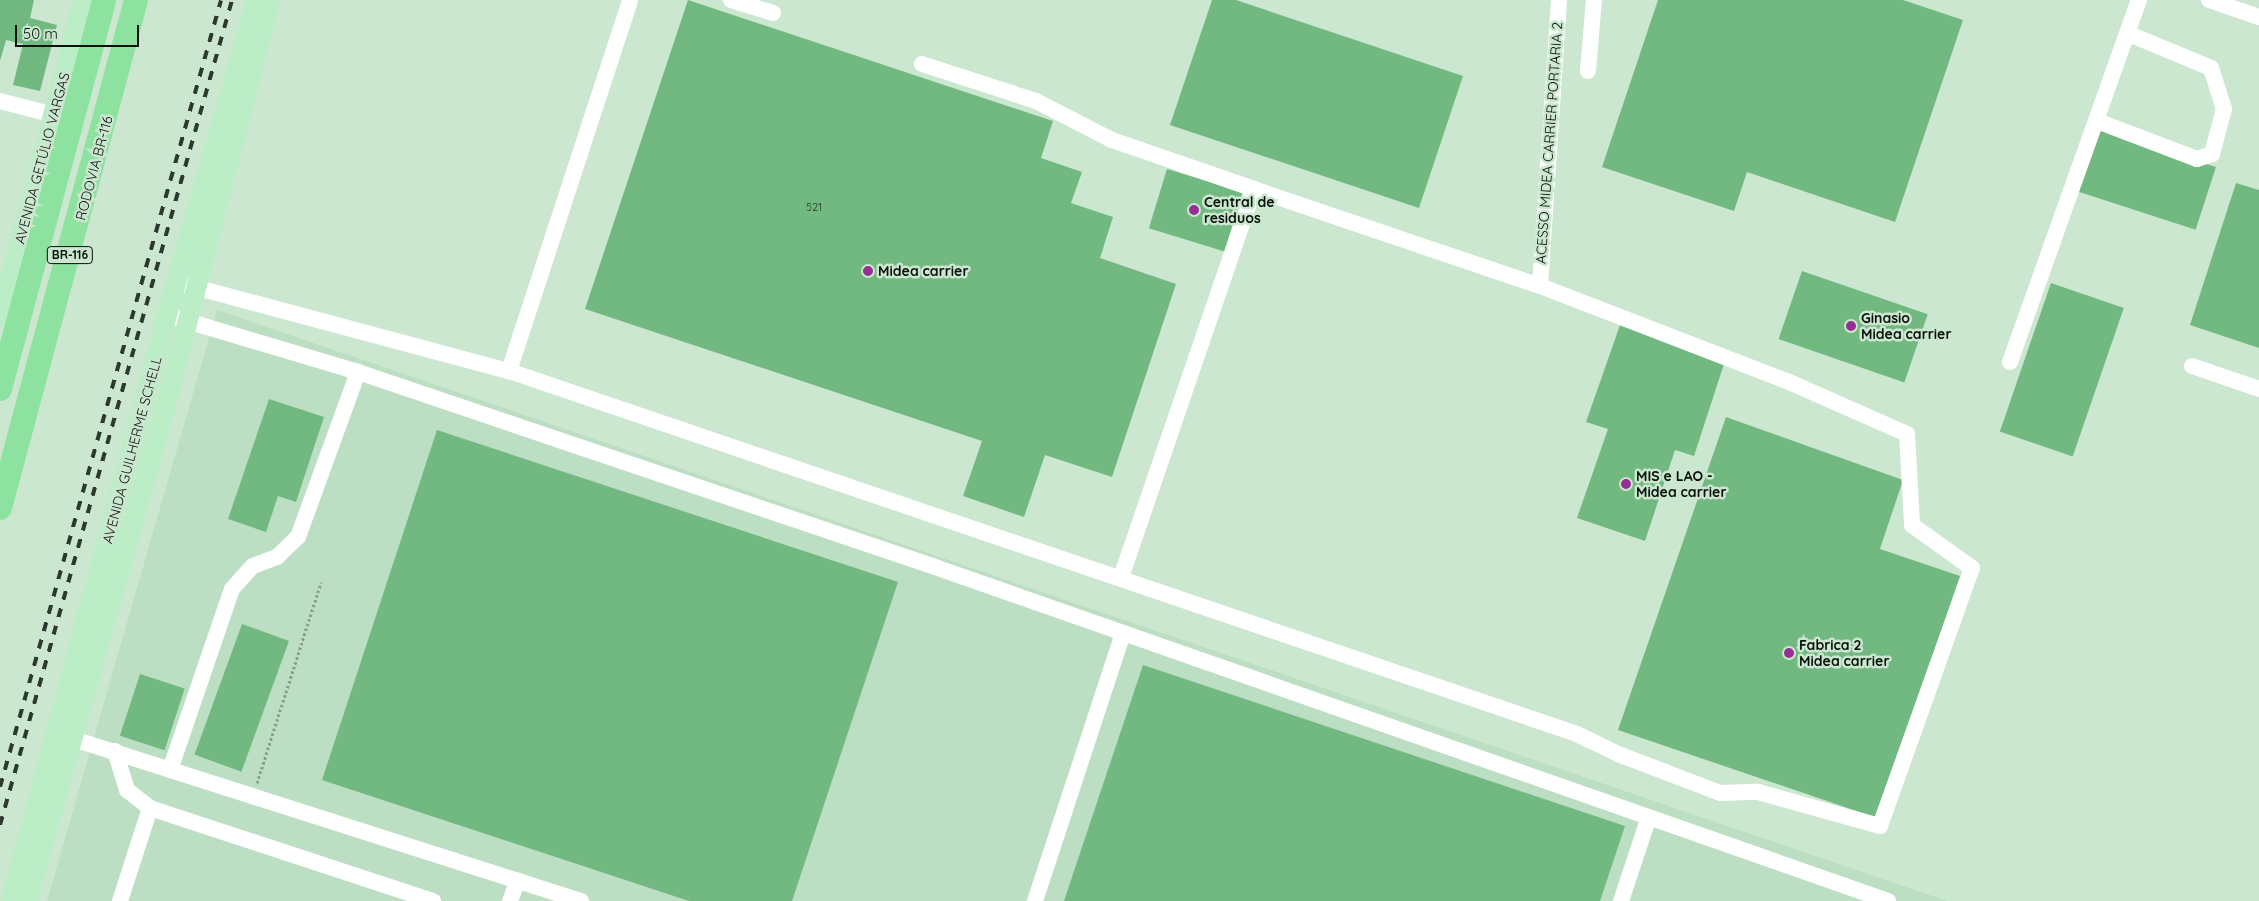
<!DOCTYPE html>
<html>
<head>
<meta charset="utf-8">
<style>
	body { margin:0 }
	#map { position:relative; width:2259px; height:901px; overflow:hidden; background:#cce7d0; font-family:Quicksand,sans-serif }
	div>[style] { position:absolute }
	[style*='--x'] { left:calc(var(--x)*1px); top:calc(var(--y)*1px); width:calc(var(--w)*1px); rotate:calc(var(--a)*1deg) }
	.built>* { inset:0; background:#bcdec2 }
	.building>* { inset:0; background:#71b980; transform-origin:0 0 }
	.path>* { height:3px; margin-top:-1.5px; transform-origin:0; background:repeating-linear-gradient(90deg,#889d8b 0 2.5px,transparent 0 5px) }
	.minor>* { height:16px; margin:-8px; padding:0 8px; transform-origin:8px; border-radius:8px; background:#fff }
	.major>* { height:20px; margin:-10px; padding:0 10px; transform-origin:10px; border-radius:10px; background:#bbeec6 }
	.highway>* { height:24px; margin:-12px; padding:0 12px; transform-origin:12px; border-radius:12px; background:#8ee2a0 }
	.rail>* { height:4px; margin-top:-2px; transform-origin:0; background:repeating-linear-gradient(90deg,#2d392f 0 9px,transparent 0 18px) }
	.dots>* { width:14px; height:14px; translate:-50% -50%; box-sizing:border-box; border:2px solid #cce7d0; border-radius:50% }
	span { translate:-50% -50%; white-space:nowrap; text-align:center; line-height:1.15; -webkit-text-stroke:5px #cce7d0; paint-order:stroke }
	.number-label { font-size:11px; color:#223b28 }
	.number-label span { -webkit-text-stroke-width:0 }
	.shield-label span { padding:1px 4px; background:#cce7d0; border:1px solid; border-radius:4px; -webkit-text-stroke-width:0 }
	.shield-label { font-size:12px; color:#08110a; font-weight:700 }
	.street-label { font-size:14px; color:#08110a }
	.poi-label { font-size:14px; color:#08110a; font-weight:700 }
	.left { translate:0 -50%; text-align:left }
	.scale { position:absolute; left:15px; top:25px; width:124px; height:22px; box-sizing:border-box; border:2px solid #08110a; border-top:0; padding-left:6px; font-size:15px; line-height:18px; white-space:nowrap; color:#08110a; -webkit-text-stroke:4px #cce7d0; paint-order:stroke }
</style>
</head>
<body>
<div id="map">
	<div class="built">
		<i style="clip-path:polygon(217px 310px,1947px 901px,47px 901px)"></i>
	</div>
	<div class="building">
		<i style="clip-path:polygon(0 0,34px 0,30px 18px,57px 25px,40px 91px,13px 85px,23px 44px,6px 40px,0 61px)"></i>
		<i style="clip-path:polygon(688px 0,1053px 121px,1041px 158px,1082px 172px,1071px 203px,1113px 217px,1100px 258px,1176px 284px,1112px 477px,1045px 455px,1024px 517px,963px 496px,982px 441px,585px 309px)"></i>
		<i style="clip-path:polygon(1212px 0,1236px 0,1463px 76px,1419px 208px,1170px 125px)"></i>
		<i style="clip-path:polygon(1658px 0,1903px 0,1963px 20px,1895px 222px,1747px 172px,1734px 211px,1602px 167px)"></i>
		<i style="left:2099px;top:129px;width:123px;height:66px;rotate:18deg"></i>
		<i style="left:1167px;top:169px;width:79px;height:62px;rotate:17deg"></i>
		<i style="clip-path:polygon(2236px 183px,2259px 190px,2259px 348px,2190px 325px)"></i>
		<i style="left:1802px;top:271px;width:133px;height:72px;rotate:19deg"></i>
		<i style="left:2051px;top:283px;width:77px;height:157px;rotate:19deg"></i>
		<i style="clip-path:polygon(1620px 325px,1724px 364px,1694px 456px,1675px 450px,1645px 541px,1577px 518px,1608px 429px,1586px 422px)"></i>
		<i style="clip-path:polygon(269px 399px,324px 417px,296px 502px,278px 496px,266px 532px,228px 519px)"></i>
		<i style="clip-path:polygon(1726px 417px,1903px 480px,1880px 549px,1960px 576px,1877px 818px,1618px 730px)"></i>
		<i style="clip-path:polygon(437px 430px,898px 582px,792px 901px,689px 901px,322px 780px)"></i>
		<i style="left:242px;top:624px;width:50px;height:139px;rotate:20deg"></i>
		<i style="clip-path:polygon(1143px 665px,1625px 826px,1600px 901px,1064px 901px)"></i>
		<i style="left:140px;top:674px;width:47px;height:65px;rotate:18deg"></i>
	</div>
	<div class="path">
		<i style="--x:257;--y:783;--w:211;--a:-72.3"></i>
	</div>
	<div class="minor">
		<i style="--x:731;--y:0;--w:44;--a:17.2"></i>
		<i style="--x:2209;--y:0;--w:53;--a:18.8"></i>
		<i style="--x:922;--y:64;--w:120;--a:18"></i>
		<i style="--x:1036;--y:101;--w:85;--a:27.2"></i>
		<i style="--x:1112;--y:140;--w:150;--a:19"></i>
		<i style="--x:1588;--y:71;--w:71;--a:-85.2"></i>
		<i style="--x:0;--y:101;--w:56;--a:14.5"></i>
		<i style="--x:2097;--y:121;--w:107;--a:20.8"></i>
		<i style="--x:2197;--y:159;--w:16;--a:-18"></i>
		<i style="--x:2212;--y:154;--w:47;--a:-75.1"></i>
		<i style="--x:2224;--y:109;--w:43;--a:-107.6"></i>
		<i style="--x:2211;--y:68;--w:89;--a:-157.5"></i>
		<i style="--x:176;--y:282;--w:345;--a:15"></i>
		<i style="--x:509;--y:371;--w:1128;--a:18.77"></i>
		<i style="--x:1577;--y:734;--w:46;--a:26"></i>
		<i style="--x:1618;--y:754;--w:109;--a:20.9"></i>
		<i style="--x:1720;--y:793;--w:38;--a:-2"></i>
		<i style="--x:1758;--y:792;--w:127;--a:15.6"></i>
		<i style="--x:1880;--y:826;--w:274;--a:-70.4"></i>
		<i style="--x:1972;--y:568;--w:74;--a:-144.4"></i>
		<i style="--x:1912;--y:525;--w:91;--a:-93.1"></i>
		<i style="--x:1907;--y:434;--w:129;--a:-156.2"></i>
		<i style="--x:1789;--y:382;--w:267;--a:-158.9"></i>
		<i style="--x:1540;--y:286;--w:302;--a:-161.3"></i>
		<i style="--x:1254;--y:189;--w:411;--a:108.9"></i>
		<i style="--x:1540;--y:286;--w:287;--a:-86.2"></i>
		<i style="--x:167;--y:315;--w:199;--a:16.6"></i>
		<i style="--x:358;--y:372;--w:609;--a:18.67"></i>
		<i style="--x:935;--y:567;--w:1010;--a:19.31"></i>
		<i style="--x:2010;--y:362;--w:384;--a:-70.4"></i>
		<i style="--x:2192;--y:366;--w:71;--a:18.9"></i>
		<i style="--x:509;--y:371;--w:390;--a:-71.9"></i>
		<i style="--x:61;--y:735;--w:546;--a:17.7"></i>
		<i style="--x:115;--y:751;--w:41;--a:72.9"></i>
		<i style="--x:127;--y:790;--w:29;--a:38"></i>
		<i style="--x:171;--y:767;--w:188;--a:-71.1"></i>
		<i style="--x:232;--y:589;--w:31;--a:-48"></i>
		<i style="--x:253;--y:566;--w:26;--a:-21"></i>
		<i style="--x:277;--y:557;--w:29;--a:-44"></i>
		<i style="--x:298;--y:537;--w:176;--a:-70"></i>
		<i style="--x:120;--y:901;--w:98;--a:-72.1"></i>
		<i style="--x:150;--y:808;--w:298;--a:18.2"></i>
		<i style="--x:510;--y:901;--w:22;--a:-69"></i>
		<i style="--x:1035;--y:901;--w:282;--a:-71.8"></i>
		<i style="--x:1621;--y:901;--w:85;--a:-71.6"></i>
	</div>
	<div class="major">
		<i style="--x:0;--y:317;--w:328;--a:-75.3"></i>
		<i style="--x:11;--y:901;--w:606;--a:-75.09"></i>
		<i style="--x:167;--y:315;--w:328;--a:-74.1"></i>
		<i style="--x:27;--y:901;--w:527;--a:-74.35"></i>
		<i style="--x:169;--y:394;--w:407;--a:-75.6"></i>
	</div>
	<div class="highway">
		<i style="--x:0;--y:389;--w:403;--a:-75"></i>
		<i style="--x:0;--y:508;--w:526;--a:-75.01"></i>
	</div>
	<div class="rail">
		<i style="--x:0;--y:787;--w:817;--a:-74.31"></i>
		<i style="--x:0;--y:825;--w:857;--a:-74.29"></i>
	</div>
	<div class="dots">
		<i style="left:1194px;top:210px;background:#973094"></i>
		<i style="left:868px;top:271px;background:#973094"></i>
		<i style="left:1851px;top:326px;background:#973094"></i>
		<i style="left:1626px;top:484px;background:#973094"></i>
		<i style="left:1789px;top:653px;background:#973094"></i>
	</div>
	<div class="number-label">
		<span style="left:814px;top:207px">521</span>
	</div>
	<div class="shield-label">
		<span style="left:70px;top:255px">BR-116</span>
	</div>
	<div class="street-label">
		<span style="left:1549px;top:143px;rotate:-86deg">ACESSO MIDEA CARRIER PORTARIA 2</span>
		<span style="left:42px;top:158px;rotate:-75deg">AVENIDA GETÚLIO VARGAS</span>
		<span style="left:94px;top:168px;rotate:-75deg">RODOVIA BR-116</span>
		<span style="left:132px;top:450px;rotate:-75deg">AVENIDA GUILHERME SCHELL</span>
	</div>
	<div class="poi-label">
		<span class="left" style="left:1204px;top:210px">Central de<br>residuos</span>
		<span class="left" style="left:878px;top:271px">Midea carrier</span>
		<span class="left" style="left:1861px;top:326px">Ginasio<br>Midea carrier</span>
		<span class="left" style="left:1636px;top:484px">MIS e LAO -<br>Midea carrier</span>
		<span class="left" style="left:1799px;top:653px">Fabrica 2<br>Midea carrier</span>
	</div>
	<div class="scale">50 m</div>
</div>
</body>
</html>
